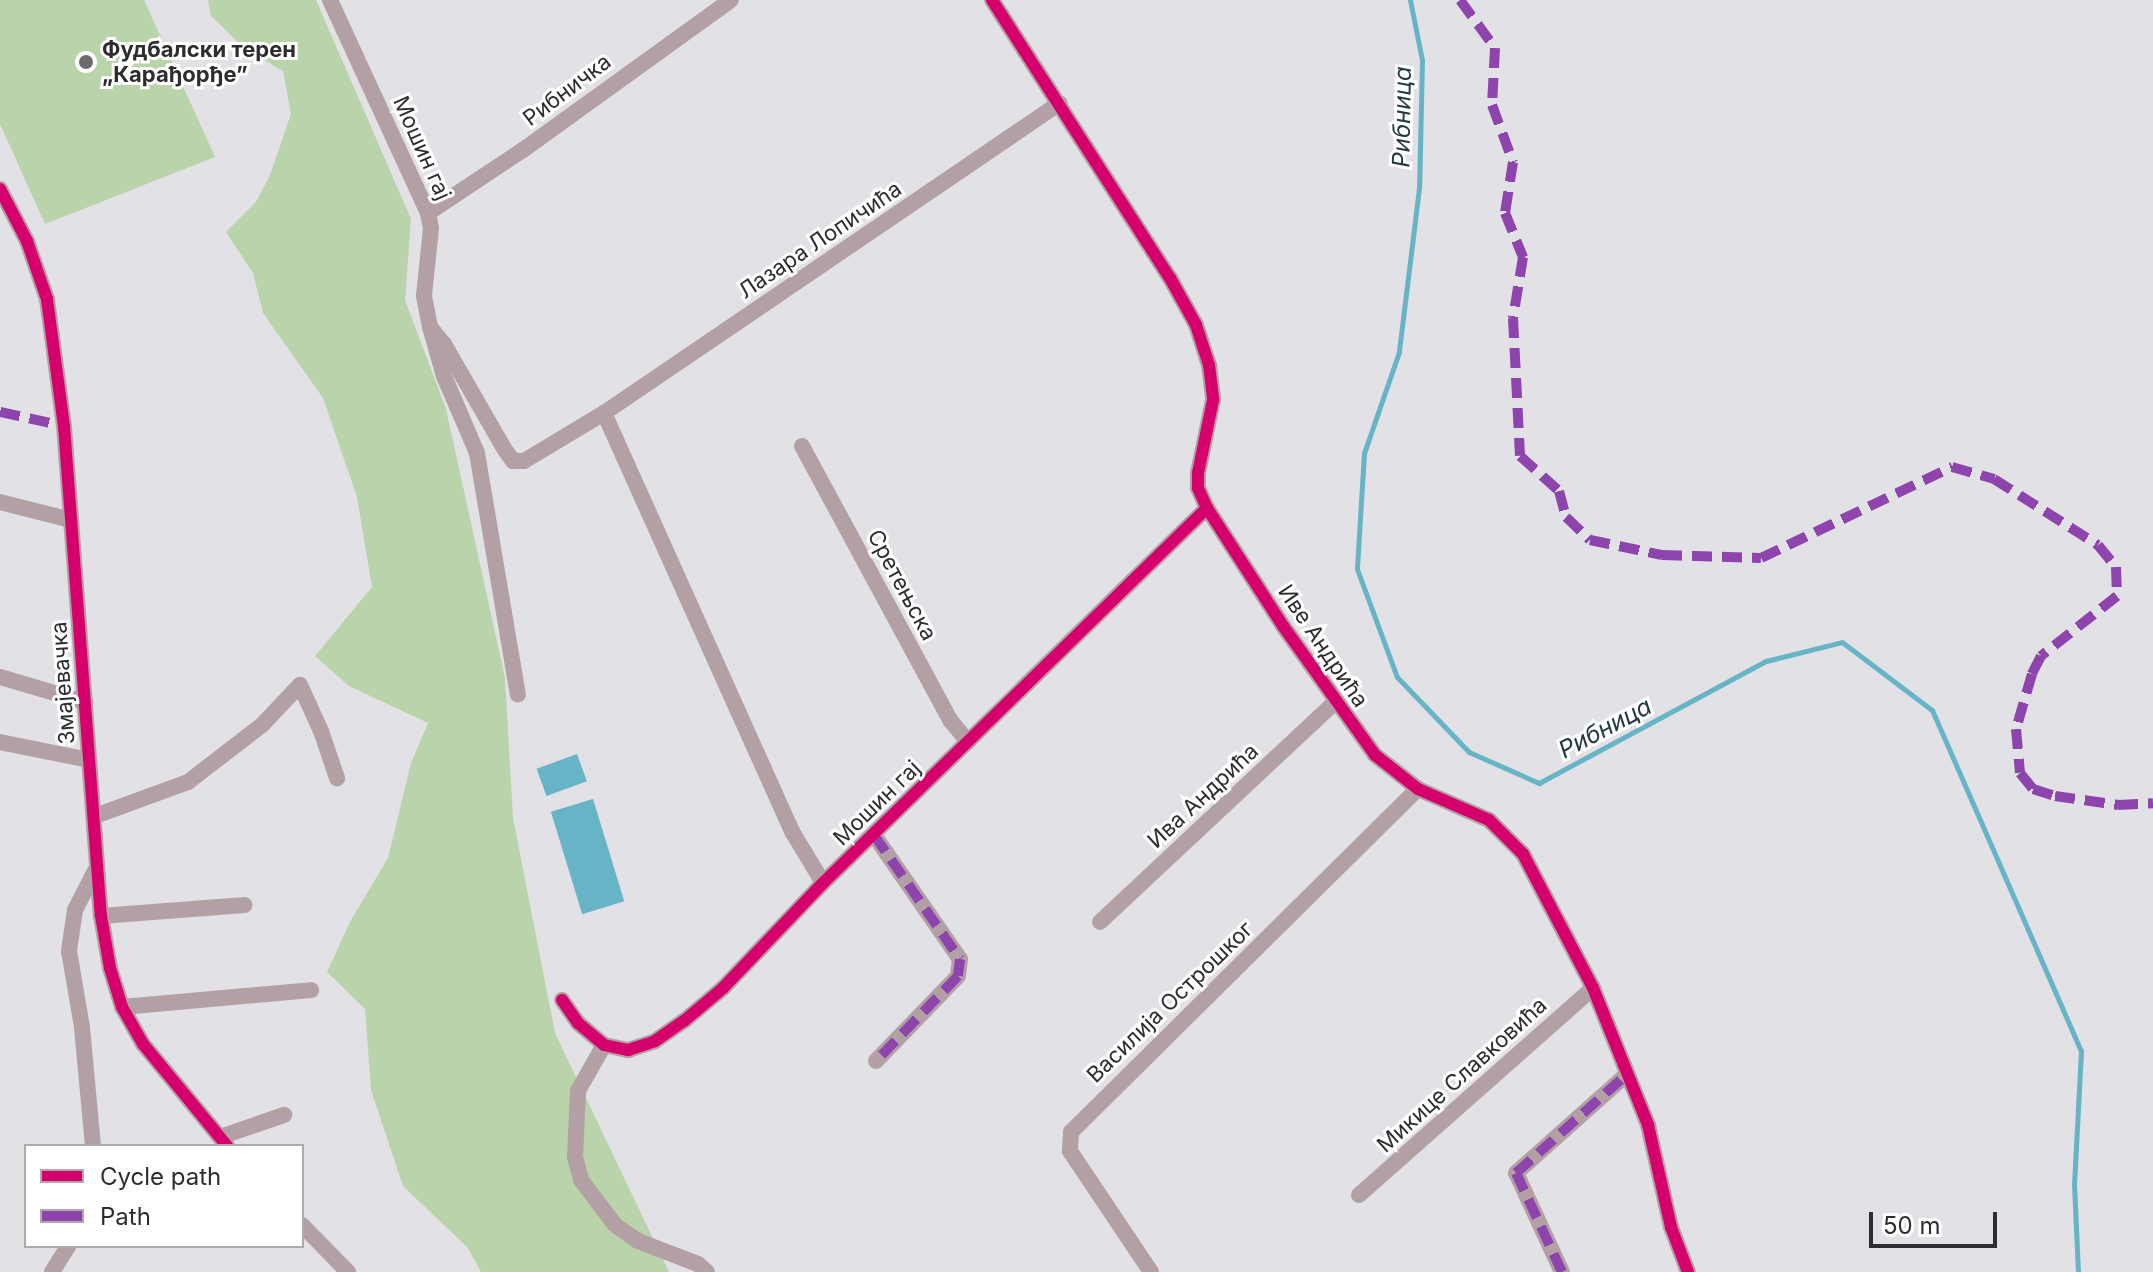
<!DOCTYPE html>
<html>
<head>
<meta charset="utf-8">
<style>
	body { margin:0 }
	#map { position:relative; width:2153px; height:1272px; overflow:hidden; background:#e2e1e6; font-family:Inter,sans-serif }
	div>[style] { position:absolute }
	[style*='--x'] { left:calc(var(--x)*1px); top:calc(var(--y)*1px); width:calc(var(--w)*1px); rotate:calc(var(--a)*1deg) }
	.green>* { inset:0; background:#b9d3aa }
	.water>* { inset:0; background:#67b4c6; transform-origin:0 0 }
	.stream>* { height:5px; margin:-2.5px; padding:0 2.5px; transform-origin:2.5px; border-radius:2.5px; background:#67b4c6 }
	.minor>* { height:16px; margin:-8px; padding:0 8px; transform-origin:8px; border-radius:8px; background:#b2a0a5 }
	.quiet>* { height:10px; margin-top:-5px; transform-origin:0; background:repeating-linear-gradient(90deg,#8e44ad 0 20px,transparent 0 30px) }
	.cycleway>* { height:12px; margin:-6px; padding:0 6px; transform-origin:6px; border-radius:6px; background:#d6006c }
	.dots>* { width:22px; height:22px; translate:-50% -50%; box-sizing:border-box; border:4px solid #fff; border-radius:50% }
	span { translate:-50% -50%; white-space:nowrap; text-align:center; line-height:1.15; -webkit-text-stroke:6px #fff; paint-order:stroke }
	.poi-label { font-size:22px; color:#2d2d2f; font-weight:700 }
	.left { translate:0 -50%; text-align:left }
	.street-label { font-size:22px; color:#2d2d2f }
	.water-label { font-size:24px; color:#233a41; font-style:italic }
	.legend { position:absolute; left:24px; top:1144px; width:280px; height:104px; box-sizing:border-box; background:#fff; border:2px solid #ababac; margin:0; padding:10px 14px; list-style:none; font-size:24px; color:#2d2d2f }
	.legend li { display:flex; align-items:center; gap:16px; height:40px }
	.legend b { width:40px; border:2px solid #ababac }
	.scale { position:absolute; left:1869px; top:1212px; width:128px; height:36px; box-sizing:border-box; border:4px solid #2d2d2f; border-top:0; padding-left:10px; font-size:24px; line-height:28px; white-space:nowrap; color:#2d2d2f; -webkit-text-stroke:6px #fff; paint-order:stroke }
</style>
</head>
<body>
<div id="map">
	<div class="green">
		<i style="clip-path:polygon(0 0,144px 0,215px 157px,45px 224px,0 124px)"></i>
		<i style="clip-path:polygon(208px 0,316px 0,411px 219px,405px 300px,446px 409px,505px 678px,513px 818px,555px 1033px,669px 1272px,481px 1272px,468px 1248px,403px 1186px,371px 1090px,365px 1009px,327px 972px,350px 922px,388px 858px,411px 763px,428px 723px,349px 686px,315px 656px,372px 587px,357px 497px,323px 398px,263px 313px,253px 273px,226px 232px,256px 202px,270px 175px,291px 114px,283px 71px,244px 48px,211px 16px)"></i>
	</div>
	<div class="water">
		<i style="left:577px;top:754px;width:29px;height:43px;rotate:70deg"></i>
		<i style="left:593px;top:799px;width:107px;height:44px;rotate:73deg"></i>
	</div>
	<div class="stream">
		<i style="--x:1410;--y:0;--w:61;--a:78.7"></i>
		<i style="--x:1422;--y:60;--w:128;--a:91.3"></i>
		<i style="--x:1419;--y:188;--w:165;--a:97"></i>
		<i style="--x:1399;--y:352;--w:107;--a:109.1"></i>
		<i style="--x:1364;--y:453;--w:116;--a:93.5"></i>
		<i style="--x:1357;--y:569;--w:115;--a:69.7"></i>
		<i style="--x:1397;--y:677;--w:104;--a:46.2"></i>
		<i style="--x:1469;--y:752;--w:77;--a:23.9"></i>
		<i style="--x:1539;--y:783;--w:258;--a:-28.3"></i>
		<i style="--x:1766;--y:661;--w:78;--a:-14"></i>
		<i style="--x:1842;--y:642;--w:113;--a:37.1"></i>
		<i style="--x:1932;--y:710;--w:372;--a:66.4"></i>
		<i style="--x:2081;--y:1051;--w:133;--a:93"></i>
		<i style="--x:2074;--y:1184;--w:88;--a:87.4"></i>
	</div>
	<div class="minor">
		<i style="--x:330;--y:0;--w:234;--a:65.3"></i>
		<i style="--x:428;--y:213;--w:15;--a:79"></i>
		<i style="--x:431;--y:228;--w:68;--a:95.9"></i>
		<i style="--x:424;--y:296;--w:32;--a:79"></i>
		<i style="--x:430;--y:327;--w:51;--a:74.1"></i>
		<i style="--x:444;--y:376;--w:84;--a:66.8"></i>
		<i style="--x:477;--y:453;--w:245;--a:80.4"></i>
		<i style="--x:992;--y:0;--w:330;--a:57.4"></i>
		<i style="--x:1170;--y:278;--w:54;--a:61"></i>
		<i style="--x:1196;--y:325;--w:42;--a:72"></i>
		<i style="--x:1209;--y:365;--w:35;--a:83"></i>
		<i style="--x:1213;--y:400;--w:75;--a:101.6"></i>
		<i style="--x:1198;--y:473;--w:15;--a:90"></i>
		<i style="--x:1198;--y:488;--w:22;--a:66"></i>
		<i style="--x:1207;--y:508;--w:140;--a:57.2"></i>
		<i style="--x:1283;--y:626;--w:158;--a:54.5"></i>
		<i style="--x:1375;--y:755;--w:55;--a:38.3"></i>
		<i style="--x:1418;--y:789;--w:77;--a:23.6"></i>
		<i style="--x:1489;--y:820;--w:48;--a:45"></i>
		<i style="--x:1523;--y:854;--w:151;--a:62.4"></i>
		<i style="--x:1593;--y:988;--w:148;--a:68.1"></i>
		<i style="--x:1648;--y:1125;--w:105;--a:77.3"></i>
		<i style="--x:1671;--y:1227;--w:48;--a:69.3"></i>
		<i style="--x:0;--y:189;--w:59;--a:62.6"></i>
		<i style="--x:27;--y:241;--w:61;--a:71"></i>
		<i style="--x:47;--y:299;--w:128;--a:82.4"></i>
		<i style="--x:64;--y:426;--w:491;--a:85.7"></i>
		<i style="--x:101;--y:916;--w:53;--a:80.2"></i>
		<i style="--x:110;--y:968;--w:41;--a:72.9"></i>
		<i style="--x:122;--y:1007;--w:43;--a:60.4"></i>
		<i style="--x:143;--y:1044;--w:132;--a:50.5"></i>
		<i style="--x:428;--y:213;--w:114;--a:-33.6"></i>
		<i style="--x:523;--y:150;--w:256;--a:-35.8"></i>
		<i style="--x:430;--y:327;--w:22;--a:51"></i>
		<i style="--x:444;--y:344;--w:122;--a:60.1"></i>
		<i style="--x:505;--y:450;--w:14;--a:54"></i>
		<i style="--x:513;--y:461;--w:11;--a:0"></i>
		<i style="--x:524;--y:461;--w:93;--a:-31"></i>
		<i style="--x:604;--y:413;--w:551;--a:-34.21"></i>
		<i style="--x:604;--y:413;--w:461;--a:65.8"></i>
		<i style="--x:793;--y:833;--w:58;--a:59"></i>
		<i style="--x:802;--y:446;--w:313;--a:61.6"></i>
		<i style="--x:951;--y:721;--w:27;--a:51"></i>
		<i style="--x:0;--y:502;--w:73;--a:14.2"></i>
		<i style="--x:0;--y:677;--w:89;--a:16.4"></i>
		<i style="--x:0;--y:742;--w:91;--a:11.4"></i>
		<i style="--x:95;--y:816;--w:99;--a:-20.1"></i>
		<i style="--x:188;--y:782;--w:93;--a:-37.6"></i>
		<i style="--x:262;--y:725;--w:55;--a:-46.5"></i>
		<i style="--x:300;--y:685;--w:51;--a:65.5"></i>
		<i style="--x:321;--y:731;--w:50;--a:71.2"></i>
		<i style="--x:874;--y:835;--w:151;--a:55.3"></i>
		<i style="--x:960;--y:959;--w:17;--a:97"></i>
		<i style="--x:958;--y:976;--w:118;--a:134"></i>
		<i style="--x:101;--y:916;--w:144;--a:-4.4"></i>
		<i style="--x:1100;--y:922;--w:323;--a:-43.1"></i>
		<i style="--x:562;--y:1000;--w:28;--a:55"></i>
		<i style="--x:578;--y:1023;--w:34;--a:40"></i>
		<i style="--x:604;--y:1045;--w:25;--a:12"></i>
		<i style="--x:628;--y:1050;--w:28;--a:-18"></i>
		<i style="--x:655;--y:1041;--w:35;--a:-35"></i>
		<i style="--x:684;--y:1021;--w:51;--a:-40.2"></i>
		<i style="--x:723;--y:988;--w:145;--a:-46.4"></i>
		<i style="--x:823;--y:883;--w:537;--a:-44.32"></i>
		<i style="--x:122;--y:1007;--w:190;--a:-5.1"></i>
		<i style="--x:604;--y:1045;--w:53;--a:119.5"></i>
		<i style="--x:578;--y:1091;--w:66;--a:92.6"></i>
		<i style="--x:575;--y:1157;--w:24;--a:75"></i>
		<i style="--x:581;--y:1180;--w:56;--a:52.9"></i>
		<i style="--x:615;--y:1225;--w:28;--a:35"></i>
		<i style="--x:638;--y:1241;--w:64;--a:21"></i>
		<i style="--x:698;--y:1264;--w:12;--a:42"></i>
		<i style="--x:220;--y:1137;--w:68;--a:-19"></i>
		<i style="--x:93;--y:1146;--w:120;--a:-95.3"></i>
		<i style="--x:82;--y:1027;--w:77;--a:-99.7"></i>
		<i style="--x:69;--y:951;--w:41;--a:-81.7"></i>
		<i style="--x:75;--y:910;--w:46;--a:-62.9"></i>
		<i style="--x:1359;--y:1195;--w:312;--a:-41.5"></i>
		<i style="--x:302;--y:1225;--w:66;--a:45.6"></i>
		<i style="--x:52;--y:1272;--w:31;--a:-58"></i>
		<i style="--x:1151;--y:1272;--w:146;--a:-123.8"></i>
		<i style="--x:1070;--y:1151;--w:19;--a:-87"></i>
		<i style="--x:1071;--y:1132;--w:488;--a:-44.7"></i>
		<i style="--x:1562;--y:1272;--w:109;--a:-114.9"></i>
		<i style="--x:1516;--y:1173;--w:149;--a:-41.7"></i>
	</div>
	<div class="quiet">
		<i style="--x:1460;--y:0;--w:59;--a:53.9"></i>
		<i style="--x:1495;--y:48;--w:57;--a:93"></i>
		<i style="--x:1492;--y:105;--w:61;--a:69.8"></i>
		<i style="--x:1513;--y:162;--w:52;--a:98.9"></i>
		<i style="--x:1505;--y:213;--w:48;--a:67.8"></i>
		<i style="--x:1523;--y:257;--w:62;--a:99.3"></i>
		<i style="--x:1513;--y:318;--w:138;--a:87.1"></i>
		<i style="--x:1520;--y:456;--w:52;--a:41.9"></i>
		<i style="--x:1559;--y:491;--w:27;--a:75"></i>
		<i style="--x:1566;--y:517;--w:33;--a:44"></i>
		<i style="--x:1590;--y:540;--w:74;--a:11.8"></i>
		<i style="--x:1662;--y:555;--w:99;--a:1.7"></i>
		<i style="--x:1761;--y:558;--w:212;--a:-25.5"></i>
		<i style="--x:1952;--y:467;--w:44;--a:15.9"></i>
		<i style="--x:1994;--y:479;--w:123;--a:32.4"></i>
		<i style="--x:2098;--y:545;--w:28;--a:51"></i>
		<i style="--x:2116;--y:567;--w:29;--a:88"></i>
		<i style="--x:2117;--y:596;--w:97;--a:141.7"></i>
		<i style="--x:2041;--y:656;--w:20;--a:117"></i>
		<i style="--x:2032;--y:674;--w:57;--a:106.2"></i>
		<i style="--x:2016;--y:729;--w:44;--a:84.8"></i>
		<i style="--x:2020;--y:773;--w:21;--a:51"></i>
		<i style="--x:2033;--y:789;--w:23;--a:18"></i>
		<i style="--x:2055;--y:796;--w:64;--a:8.1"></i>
		<i style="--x:2118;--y:805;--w:35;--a:-3"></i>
		<i style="--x:0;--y:412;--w:66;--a:12.3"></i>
		<i style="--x:874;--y:835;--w:151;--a:55.3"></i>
		<i style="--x:960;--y:959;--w:17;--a:97"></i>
		<i style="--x:958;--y:976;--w:118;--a:134"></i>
		<i style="--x:1562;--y:1272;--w:109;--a:-114.9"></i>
		<i style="--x:1516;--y:1173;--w:149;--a:-41.7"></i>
	</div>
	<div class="cycleway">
		<i style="--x:992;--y:0;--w:330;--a:57.4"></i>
		<i style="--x:1170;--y:278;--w:54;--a:61"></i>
		<i style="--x:1196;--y:325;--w:42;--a:72"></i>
		<i style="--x:1209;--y:365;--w:35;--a:83"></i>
		<i style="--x:1213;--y:400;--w:75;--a:101.6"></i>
		<i style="--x:1198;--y:473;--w:15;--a:90"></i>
		<i style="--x:1198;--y:488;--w:22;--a:66"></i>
		<i style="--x:1207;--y:508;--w:140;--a:57.2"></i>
		<i style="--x:1283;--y:626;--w:158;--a:54.5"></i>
		<i style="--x:1375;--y:755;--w:55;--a:38.3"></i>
		<i style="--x:1418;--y:789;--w:77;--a:23.6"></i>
		<i style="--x:1489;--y:820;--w:48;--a:45"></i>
		<i style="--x:1523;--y:854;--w:151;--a:62.4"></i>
		<i style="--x:1593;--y:988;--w:148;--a:68.1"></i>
		<i style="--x:1648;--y:1125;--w:105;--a:77.3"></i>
		<i style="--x:1671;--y:1227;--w:48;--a:69.3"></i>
		<i style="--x:0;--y:189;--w:59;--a:62.6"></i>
		<i style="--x:27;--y:241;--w:61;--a:71"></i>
		<i style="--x:47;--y:299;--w:128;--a:82.4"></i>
		<i style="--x:64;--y:426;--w:491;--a:85.7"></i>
		<i style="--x:101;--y:916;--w:53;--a:80.2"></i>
		<i style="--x:110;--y:968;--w:41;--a:72.9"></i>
		<i style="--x:122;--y:1007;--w:43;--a:60.4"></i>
		<i style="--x:143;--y:1044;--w:132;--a:50.5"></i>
		<i style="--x:562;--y:1000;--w:28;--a:55"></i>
		<i style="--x:578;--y:1023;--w:34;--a:40"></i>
		<i style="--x:604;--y:1045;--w:25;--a:12"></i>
		<i style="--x:628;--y:1050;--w:28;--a:-18"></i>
		<i style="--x:655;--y:1041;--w:35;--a:-35"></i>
		<i style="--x:684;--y:1021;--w:51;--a:-40.2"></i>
		<i style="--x:723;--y:988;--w:145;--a:-46.4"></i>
		<i style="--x:823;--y:883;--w:537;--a:-44.32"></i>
	</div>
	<div class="dots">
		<i style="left:86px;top:62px;background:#6c6c6f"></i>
	</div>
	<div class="poi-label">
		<span class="left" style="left:102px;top:62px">Фудбалски терен<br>„Карађорђе”</span>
	</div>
	<div class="street-label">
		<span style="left:567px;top:90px;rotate:-37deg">Рибничка</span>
		<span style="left:422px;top:148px;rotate:66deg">Мошин гај</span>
		<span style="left:820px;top:240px;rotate:-34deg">Лазара Лопичића</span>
		<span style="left:902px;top:585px;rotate:62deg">Сретењска</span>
		<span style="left:1323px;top:646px;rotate:56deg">Иве Андрића</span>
		<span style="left:63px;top:683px;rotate:-94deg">Змајевачка</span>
		<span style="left:1203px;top:796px;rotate:-43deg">Ива Андрића</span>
		<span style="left:877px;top:803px;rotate:-44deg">Мошин гај</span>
		<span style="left:1170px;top:1002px;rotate:-44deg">Василија Острошког</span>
		<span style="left:1462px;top:1075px;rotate:-42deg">Микице Славковића</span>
	</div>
	<div class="water-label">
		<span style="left:1402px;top:117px;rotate:-89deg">Рибница</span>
		<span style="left:1605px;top:728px;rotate:-28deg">Рибница</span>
	</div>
	<ul class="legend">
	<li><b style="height:10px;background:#d6006c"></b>Cycle path</li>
	<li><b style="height:10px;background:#8e44ad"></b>Path</li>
	</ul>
	<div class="scale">50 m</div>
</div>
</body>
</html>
